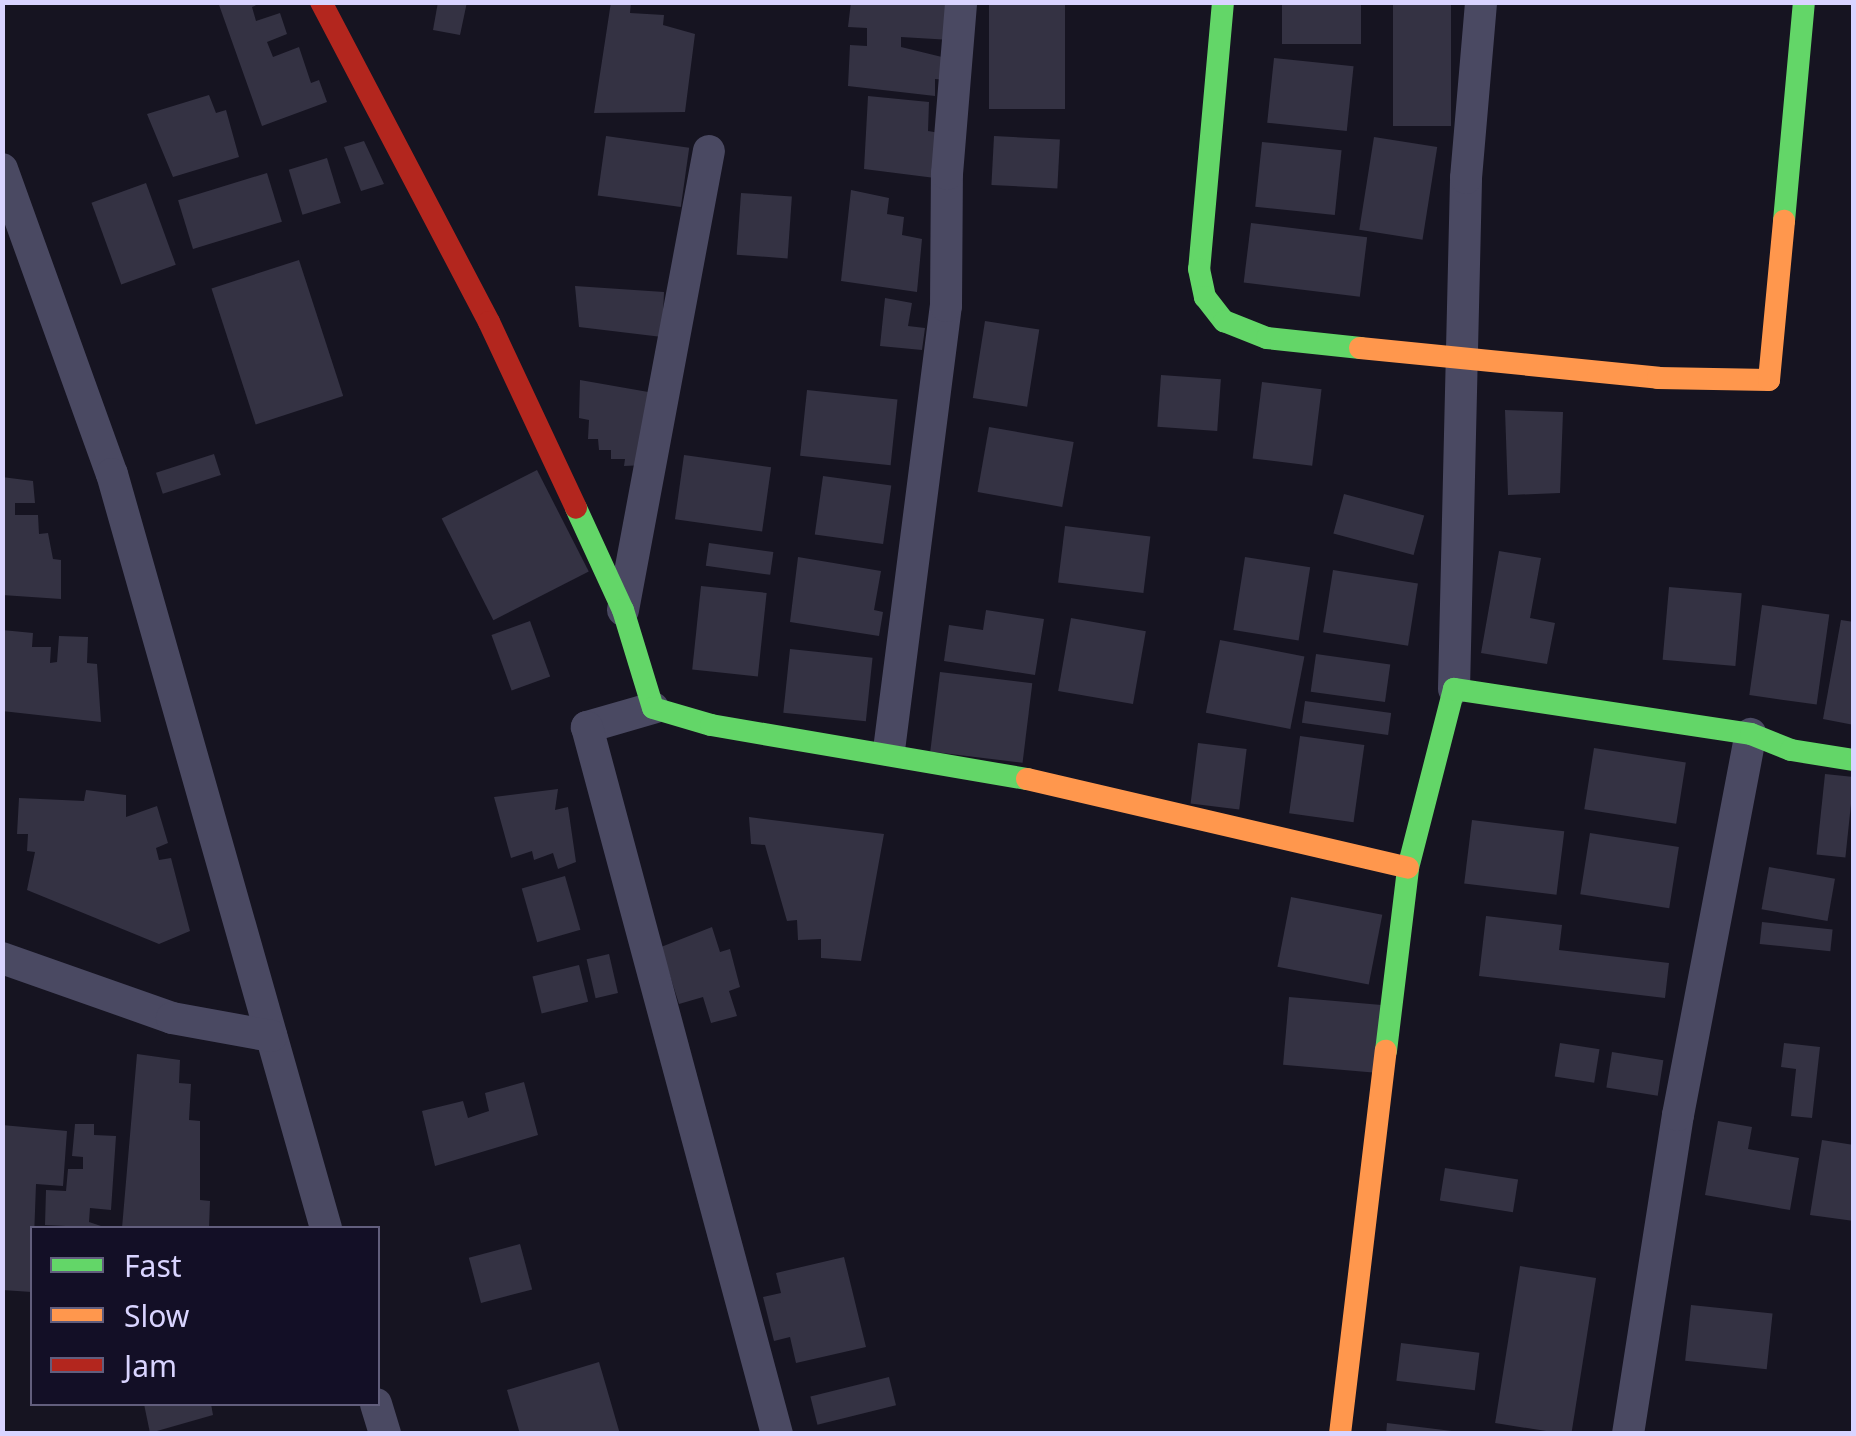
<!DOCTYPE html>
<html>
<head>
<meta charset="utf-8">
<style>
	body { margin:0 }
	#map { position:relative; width:1856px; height:1436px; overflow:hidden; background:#161421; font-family:"Noto Sans",sans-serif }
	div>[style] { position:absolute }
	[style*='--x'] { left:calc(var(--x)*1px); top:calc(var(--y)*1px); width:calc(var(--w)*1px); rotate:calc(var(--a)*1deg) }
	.building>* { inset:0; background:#343243; transform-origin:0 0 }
	.street>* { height:32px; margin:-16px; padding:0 16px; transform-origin:16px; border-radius:16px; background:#4a4962 }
	.fast>* { height:22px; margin:-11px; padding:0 11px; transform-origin:11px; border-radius:11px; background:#63d668 }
	.slow>* { height:22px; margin:-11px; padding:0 11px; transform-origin:11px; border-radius:11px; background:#ff974d }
	.jam>* { height:22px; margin:-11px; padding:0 11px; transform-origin:11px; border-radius:11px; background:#b3261e }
	span { translate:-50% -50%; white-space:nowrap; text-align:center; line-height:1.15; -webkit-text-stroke:8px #130f26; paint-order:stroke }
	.frame { position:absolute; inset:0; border:5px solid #d9d4ff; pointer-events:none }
	.legend { position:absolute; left:30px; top:1226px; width:350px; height:180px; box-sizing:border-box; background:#130f26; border:2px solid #625e7d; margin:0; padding:12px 18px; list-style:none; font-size:30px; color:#d9d4ff }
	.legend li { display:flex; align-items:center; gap:20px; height:50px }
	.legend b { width:50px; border:2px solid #625e7d }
</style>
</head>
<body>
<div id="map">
	<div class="building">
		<i style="clip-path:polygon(218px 2px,263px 2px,252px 7px,256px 21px,280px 13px,287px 34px,267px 42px,273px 57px,299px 47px,311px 83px,319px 80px,327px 102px,262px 126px)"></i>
		<i style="clip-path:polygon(438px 2px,467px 2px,460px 35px,433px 30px)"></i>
		<i style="clip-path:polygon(611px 2px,631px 2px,630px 13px,664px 15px,663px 25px,695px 34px,685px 112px,594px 113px)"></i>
		<i style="clip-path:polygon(851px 2px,947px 2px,951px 40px,901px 37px,901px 47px,942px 57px,948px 80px,935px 79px,935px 96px,848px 86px,850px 45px,867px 46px,867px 28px,848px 27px)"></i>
		<i style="left:989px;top:2px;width:76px;height:107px"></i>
		<i style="left:1282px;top:2px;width:79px;height:42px"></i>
		<i style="left:1393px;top:2px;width:58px;height:124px"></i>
		<i style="left:1274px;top:58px;width:80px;height:65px;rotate:6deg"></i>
		<i style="clip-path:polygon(209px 95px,216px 113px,226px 110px,239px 157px,173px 177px,147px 114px)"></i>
		<i style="clip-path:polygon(868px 96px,929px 102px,928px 131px,946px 134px,943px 179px,864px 169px)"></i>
		<i style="left:606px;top:136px;width:84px;height:60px;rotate:8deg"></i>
		<i style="left:994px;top:136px;width:66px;height:49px;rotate:3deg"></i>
		<i style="left:1374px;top:137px;width:64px;height:94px;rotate:9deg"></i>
		<i style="clip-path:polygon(364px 141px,384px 184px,361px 191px,344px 147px)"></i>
		<i style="left:1262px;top:142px;width:80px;height:65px;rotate:6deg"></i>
		<i style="left:327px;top:158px;width:47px;height:40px;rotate:73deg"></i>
		<i style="left:267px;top:173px;width:51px;height:93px;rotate:73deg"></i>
		<i style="left:146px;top:183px;width:87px;height:58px;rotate:70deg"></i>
		<i style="clip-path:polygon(851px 190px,889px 198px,887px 214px,904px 217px,902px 235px,922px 239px,917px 292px,841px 281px)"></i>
		<i style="left:741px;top:193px;width:51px;height:62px;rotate:4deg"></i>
		<i style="left:1251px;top:223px;width:117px;height:60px;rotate:7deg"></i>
		<i style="left:299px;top:260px;width:143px;height:92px;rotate:72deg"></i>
		<i style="clip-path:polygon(575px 286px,664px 292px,662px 337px,579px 327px)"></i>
		<i style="clip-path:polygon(885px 298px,912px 303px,908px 326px,925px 328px,922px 350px,880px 346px)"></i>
		<i style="left:985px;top:321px;width:55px;height:78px;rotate:9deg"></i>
		<i style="left:1161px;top:375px;width:60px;height:52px;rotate:4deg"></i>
		<i style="clip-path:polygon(580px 380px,654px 393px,645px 465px,624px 466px,625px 459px,611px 459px,611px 450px,599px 450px,598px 439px,588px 439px,589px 420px,579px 418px)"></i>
		<i style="left:1262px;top:382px;width:60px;height:77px;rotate:7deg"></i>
		<i style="left:807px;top:390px;width:91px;height:66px;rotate:6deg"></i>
		<i style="clip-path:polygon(1505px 410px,1563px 412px,1560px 493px,1508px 495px)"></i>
		<i style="left:989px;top:427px;width:86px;height:66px;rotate:10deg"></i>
		<i style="left:214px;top:454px;width:22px;height:61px;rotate:72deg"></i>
		<i style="left:684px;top:455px;width:88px;height:65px;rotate:8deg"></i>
		<i style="left:537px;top:470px;width:114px;height:107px;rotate:63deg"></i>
		<i style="left:823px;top:476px;width:69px;height:59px;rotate:8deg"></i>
		<i style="clip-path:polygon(2px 477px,33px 481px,35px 503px,15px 503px,15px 515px,38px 515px,39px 534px,48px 533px,53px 559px,61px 560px,61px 599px,2px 595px)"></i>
		<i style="left:1344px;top:494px;width:83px;height:41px;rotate:15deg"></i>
		<i style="left:1065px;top:526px;width:86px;height:57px;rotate:7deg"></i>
		<i style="left:709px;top:543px;width:65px;height:23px;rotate:8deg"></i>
		<i style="clip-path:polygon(1499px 551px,1541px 558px,1530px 618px,1555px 623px,1547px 664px,1481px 653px)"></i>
		<i style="clip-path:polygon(798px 557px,881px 571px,874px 610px,883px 612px,879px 636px,790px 622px)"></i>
		<i style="left:1245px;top:557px;width:66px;height:74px;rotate:9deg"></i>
		<i style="left:1333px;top:570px;width:86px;height:63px;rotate:9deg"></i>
		<i style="left:701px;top:586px;width:66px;height:84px;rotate:6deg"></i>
		<i style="left:1669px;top:587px;width:73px;height:73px;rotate:5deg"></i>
		<i style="left:1762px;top:605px;width:68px;height:91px;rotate:8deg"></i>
		<i style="clip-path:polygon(986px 610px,1044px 619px,1035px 675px,944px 661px,949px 625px,983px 630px)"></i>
		<i style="left:1071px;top:618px;width:76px;height:74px;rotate:10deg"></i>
		<i style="clip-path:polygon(1841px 620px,1854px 622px,1854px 725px,1823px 719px)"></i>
		<i style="left:530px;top:621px;width:59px;height:41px;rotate:70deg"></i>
		<i style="clip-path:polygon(2px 630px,33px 633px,32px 647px,51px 647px,50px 663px,57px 662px,59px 636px,88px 637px,87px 663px,97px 664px,101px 722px,2px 711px)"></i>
		<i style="left:1220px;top:640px;width:86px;height:74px;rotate:11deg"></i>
		<i style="left:790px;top:649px;width:83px;height:64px;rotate:6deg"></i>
		<i style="left:1316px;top:654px;width:75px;height:38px;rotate:8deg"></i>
		<i style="left:940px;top:672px;width:93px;height:80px;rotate:7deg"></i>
		<i style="left:1305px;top:701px;width:87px;height:22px;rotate:8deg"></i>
		<i style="left:1300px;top:736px;width:65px;height:78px;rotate:8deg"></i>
		<i style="left:1198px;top:743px;width:49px;height:61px;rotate:7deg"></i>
		<i style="left:1594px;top:748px;width:93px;height:62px;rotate:9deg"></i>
		<i style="left:1825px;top:774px;width:29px;height:81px;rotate:6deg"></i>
		<i style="clip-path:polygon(558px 789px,555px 810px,568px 807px,576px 862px,558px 869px,553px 853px,534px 860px,532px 851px,511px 858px,494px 797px)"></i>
		<i style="clip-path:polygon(86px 790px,126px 795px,126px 817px,157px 806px,168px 843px,156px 848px,159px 860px,171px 858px,190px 931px,159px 944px,27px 890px,35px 852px,27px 851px,28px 834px,17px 834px,19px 798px,84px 801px)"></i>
		<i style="clip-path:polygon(749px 817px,884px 834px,861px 961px,821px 958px,821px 939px,798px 940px,797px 920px,787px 921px,765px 845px,751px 844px)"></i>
		<i style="left:1472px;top:820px;width:93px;height:64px;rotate:7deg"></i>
		<i style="left:1590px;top:833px;width:90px;height:62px;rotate:9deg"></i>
		<i style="left:1769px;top:867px;width:67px;height:43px;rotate:10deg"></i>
		<i style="left:565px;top:876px;width:56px;height:45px;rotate:74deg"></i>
		<i style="left:1291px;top:897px;width:93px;height:71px;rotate:11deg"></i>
		<i style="clip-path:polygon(1486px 916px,1562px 925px,1559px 950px,1669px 963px,1665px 998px,1479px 976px)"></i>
		<i style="left:1762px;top:922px;width:71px;height:22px;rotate:6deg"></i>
		<i style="clip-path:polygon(712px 927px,720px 952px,730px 949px,740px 987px,729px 991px,737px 1016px,711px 1023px,703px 997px,679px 1004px,661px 947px)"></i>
		<i style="left:609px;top:954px;width:40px;height:23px;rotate:77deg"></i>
		<i style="left:579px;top:965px;width:38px;height:48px;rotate:76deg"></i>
		<i style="left:1289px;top:997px;width:93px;height:68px;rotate:5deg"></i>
		<i style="left:1560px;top:1043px;width:40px;height:34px;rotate:9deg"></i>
		<i style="clip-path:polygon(1784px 1043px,1820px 1047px,1812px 1118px,1791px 1116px,1796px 1069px,1781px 1067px)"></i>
		<i style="left:1612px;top:1052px;width:52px;height:36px;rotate:9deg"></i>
		<i style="clip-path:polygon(137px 1054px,180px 1060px,179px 1083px,191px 1084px,189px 1120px,200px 1121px,200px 1200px,210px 1201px,209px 1228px,122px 1228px)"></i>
		<i style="clip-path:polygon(524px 1082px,538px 1135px,435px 1166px,422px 1111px,463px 1101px,468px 1118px,489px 1111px,485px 1093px)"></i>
		<i style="clip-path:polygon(1718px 1121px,1752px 1127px,1748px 1149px,1799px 1158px,1790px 1210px,1705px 1195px)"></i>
		<i style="clip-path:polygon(75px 1124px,94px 1124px,94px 1135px,116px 1136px,111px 1210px,90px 1208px,89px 1222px,107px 1228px,45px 1225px,46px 1190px,66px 1191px,68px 1169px,83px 1169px,83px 1157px,72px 1156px)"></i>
		<i style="clip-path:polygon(2px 1125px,67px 1131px,63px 1186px,36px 1184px,32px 1292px,2px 1290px)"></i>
		<i style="clip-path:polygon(1822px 1140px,1854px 1145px,1854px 1221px,1810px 1215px)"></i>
		<i style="left:1445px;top:1168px;width:74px;height:33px;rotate:9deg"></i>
		<i style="left:520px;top:1244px;width:47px;height:53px;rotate:75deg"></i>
		<i style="clip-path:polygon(844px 1257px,866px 1347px,796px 1363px,790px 1337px,774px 1341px,763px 1297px,781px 1293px,776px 1273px)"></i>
		<i style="left:1520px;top:1266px;width:77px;height:159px;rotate:9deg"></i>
		<i style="left:1691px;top:1305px;width:82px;height:56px;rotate:6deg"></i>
		<i style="left:1401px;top:1343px;width:79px;height:38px;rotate:7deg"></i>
		<i style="clip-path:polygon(599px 1362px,620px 1434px,520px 1434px,507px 1390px)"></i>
		<i style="left:889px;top:1377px;width:29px;height:81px;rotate:76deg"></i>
		<i style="clip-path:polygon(144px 1404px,211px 1404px,213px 1415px,150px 1433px)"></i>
		<i style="clip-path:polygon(1387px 1423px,1452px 1431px,1452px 1434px,1386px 1434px)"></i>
	</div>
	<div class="street">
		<i style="--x:2;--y:169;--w:324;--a:70.2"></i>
		<i style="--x:112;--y:474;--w:784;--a:74.16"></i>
		<i style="--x:623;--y:610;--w:467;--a:-79.4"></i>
		<i style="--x:1454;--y:689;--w:511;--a:-88.65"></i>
		<i style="--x:1466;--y:178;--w:177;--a:-85.1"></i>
		<i style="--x:653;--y:708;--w:69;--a:163.9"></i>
		<i style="--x:587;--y:727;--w:732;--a:74.96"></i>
		<i style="--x:889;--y:750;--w:448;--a:-82.7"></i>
		<i style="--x:946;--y:306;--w:132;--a:-89.6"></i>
		<i style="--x:947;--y:174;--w:173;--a:-85.3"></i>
		<i style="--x:2;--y:958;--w:180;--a:19.4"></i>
		<i style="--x:172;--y:1018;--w:101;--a:10.3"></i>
		<i style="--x:376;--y:1404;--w:31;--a:73"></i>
		<i style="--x:1628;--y:1434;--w:323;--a:-81.1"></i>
		<i style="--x:1678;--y:1115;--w:388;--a:-79.2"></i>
	</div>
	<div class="fast">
		<i style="--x:1223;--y:2;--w:268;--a:95.1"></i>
		<i style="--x:1199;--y:269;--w:29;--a:78"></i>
		<i style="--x:1205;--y:297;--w:31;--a:52"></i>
		<i style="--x:1224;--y:321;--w:46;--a:21.6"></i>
		<i style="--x:1267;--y:338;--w:94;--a:6.1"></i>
		<i style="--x:1784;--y:221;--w:220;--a:-84.8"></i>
		<i style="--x:576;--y:508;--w:112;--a:65.3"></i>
		<i style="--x:623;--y:610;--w:102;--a:73"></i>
		<i style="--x:653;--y:708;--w:60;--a:16.3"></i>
		<i style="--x:711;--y:725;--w:321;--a:9.7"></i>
		<i style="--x:1386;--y:1051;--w:184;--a:-83.1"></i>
		<i style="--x:1408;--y:868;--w:185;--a:-75.6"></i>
		<i style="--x:1454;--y:689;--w:300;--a:8.6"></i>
		<i style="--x:1751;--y:734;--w:43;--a:21.8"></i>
		<i style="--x:1791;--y:750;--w:64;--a:9"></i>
	</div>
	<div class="slow">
		<i style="--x:1360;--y:348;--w:300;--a:5.7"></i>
		<i style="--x:1658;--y:378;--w:111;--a:1"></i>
		<i style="--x:1769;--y:380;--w:160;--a:-84.6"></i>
		<i style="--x:1027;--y:779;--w:391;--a:13.1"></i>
		<i style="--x:1340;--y:1434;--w:386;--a:-83.2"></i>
	</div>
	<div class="jam">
		<i style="--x:321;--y:2;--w:361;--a:62.3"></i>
		<i style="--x:489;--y:322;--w:205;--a:64.9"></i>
	</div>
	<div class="frame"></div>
	<ul class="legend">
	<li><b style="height:12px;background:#63d668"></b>Fast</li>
	<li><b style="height:12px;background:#ff974d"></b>Slow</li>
	<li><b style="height:12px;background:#b3261e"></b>Jam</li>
	</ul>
</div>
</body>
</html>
